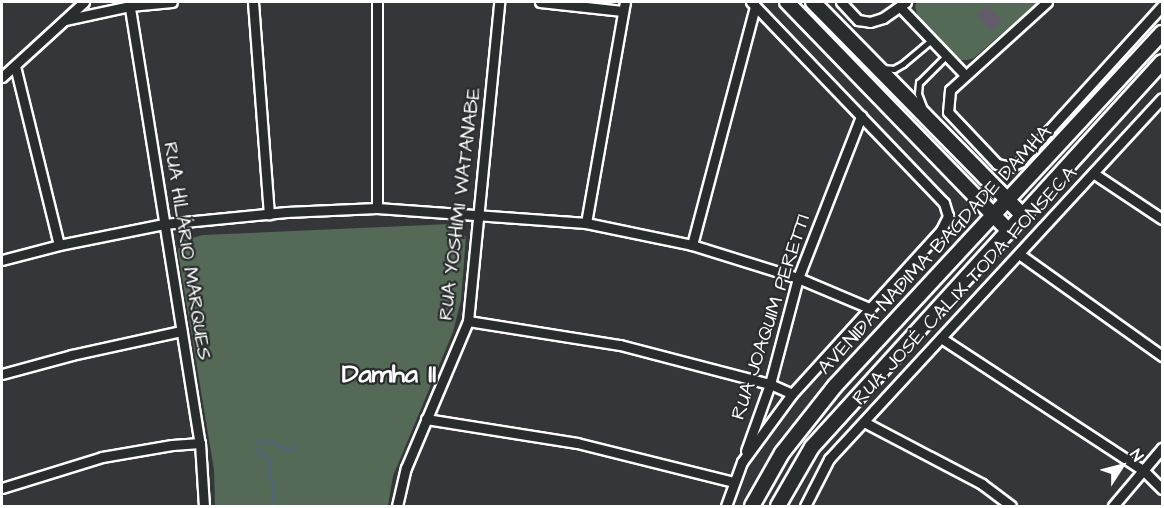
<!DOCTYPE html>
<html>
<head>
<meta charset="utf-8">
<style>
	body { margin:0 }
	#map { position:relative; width:1164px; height:508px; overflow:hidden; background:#35363a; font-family:"Architects Daughter",sans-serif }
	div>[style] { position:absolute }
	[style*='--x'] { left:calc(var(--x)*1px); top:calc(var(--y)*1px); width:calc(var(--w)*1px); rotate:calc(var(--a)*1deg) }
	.green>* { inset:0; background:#546a56 }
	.stream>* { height:3px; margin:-1.5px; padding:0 1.5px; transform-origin:1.5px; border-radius:1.5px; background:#516574 }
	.building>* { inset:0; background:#635b6b; transform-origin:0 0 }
	.roads { filter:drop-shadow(2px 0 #fff) drop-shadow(-2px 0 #fff) drop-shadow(0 2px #fff) drop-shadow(0 -2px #fff) }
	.lane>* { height:4.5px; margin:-2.25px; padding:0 2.25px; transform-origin:2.25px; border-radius:2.25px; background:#2a2d2e }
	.street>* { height:9px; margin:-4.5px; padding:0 4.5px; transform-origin:4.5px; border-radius:4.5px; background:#2a2d2e }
	.secondary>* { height:14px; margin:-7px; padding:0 7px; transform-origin:7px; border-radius:7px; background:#2a2d2e }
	span { translate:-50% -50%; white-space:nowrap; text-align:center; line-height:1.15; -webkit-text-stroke:4.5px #2a2d2e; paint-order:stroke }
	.street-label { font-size:20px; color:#fff }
	.district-label { font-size:26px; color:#fff; font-weight:700 }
	.frame { position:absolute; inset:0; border:3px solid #fff; pointer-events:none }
	.north { position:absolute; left:1092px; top:436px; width:60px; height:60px; -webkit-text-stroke:4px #2a2d2e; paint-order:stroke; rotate:54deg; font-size:16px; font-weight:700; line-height:24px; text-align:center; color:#fff }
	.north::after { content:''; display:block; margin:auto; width:21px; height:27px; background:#fff; clip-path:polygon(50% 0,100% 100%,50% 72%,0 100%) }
</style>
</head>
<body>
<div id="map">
	<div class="green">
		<i style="clip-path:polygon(917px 2px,1038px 2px,974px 58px,967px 60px,958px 60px,918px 18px,915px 6px)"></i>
		<i style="clip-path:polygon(450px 224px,466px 237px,461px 300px,453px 332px,393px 476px,388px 506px,215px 506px,214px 470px,178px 252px,180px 241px,203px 235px)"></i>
	</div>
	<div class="stream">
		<i style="--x:254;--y:442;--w:16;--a:-7"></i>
		<i style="--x:270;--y:440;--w:21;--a:29"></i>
		<i style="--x:288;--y:450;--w:6;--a:-9"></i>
		<i style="--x:294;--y:449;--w:5;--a:-68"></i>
		<i style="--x:257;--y:449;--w:19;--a:43"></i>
		<i style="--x:271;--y:462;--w:12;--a:104"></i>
		<i style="--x:268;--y:474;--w:13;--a:63"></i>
		<i style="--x:274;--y:486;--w:17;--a:97"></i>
	</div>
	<div class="building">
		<i style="left:987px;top:5px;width:22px;height:14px;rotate:47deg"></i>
	</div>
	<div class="roads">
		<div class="lane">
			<i style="--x:882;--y:68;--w:12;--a:5"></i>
			<i style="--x:894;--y:69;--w:10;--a:-29"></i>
			<i style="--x:903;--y:64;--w:38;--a:-40"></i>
			<i style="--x:923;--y:107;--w:14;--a:-111"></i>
			<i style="--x:918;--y:94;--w:11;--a:-85"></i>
			<i style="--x:919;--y:83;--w:38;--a:-45"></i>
		</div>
		<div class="street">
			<i style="--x:129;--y:2;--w:447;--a:80.9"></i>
			<i style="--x:200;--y:443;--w:63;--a:86.4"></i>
			<i style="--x:253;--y:2;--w:213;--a:85.7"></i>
			<i style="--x:540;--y:2;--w:83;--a:6.2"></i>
			<i style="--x:841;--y:2;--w:25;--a:47"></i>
			<i style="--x:858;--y:20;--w:12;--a:9"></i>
			<i style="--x:870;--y:22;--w:14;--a:-17"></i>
			<i style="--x:883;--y:18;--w:28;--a:-35"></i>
			<i style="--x:1047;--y:2;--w:131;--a:137.8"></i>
			<i style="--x:950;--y:90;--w:22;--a:95"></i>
			<i style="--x:948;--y:112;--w:71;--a:46.7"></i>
			<i style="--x:997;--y:164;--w:13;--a:13"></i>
			<i style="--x:1010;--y:167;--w:11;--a:-27"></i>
			<i style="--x:1020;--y:162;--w:211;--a:-47.7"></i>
			<i style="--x:900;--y:7;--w:94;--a:46.3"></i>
			<i style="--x:65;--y:20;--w:66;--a:-12.2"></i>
			<i style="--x:130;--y:6;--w:42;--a:-5.4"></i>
			<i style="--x:15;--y:66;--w:184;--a:76.2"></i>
			<i style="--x:2;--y:77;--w:111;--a:-42.4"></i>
			<i style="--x:1093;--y:173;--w:83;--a:33.7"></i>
			<i style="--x:377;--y:208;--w:206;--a:-90"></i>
			<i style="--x:586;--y:223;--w:224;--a:-80"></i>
			<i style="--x:692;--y:245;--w:247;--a:-75.2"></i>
			<i style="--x:1019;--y:254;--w:176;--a:35.5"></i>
			<i style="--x:2;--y:260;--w:59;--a:-14.7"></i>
			<i style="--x:59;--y:245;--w:107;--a:-11.3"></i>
			<i style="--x:164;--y:224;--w:123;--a:-5.6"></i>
			<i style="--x:286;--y:212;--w:91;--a:-2.5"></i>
			<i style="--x:377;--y:208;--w:210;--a:4.1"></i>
			<i style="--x:586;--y:223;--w:108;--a:11.7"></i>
			<i style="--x:692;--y:245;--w:111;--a:17.3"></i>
			<i style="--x:798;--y:278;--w:77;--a:22.9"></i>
			<i style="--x:468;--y:321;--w:154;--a:9"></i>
			<i style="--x:620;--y:345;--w:155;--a:14.6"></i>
			<i style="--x:770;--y:384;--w:24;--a:24"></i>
			<i style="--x:941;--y:338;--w:241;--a:33.2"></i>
			<i style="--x:1143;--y:470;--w:27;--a:45"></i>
			<i style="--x:2;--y:374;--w:73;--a:-15.2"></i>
			<i style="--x:72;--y:355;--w:112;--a:-12.4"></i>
			<i style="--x:426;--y:419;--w:153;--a:9"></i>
			<i style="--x:577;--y:443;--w:162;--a:14"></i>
			<i style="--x:864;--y:422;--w:133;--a:27.7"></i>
			<i style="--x:982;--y:484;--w:36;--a:37"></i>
			<i style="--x:746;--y:451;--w:71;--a:-70.3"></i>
			<i style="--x:770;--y:384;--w:110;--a:-75.2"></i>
			<i style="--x:798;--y:278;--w:174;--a:-68.7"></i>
			<i style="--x:2;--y:488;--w:105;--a:-17.2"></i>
			<i style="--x:102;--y:457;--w:71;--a:-9.7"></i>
			<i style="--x:172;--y:445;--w:28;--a:-4"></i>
			<i style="--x:397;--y:506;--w:39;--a:-77"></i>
			<i style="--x:406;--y:468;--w:160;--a:-67.1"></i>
			<i style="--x:468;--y:321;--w:321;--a:-84.4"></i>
			<i style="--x:726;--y:506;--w:47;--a:-70"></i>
			<i style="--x:742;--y:462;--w:84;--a:-53.7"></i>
			<i style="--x:792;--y:394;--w:222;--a:-47.7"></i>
			<i style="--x:941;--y:230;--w:16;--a:-63"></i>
			<i style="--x:948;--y:216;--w:14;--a:-107"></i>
			<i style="--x:944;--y:203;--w:279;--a:-133.8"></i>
			<i style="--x:805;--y:506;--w:53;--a:-62.9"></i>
			<i style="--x:829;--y:459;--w:491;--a:-47.3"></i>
			<i style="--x:1113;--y:506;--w:76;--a:-49.8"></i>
		</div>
		<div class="secondary">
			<i style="--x:787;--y:2;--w:319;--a:45.9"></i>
			<i style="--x:813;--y:2;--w:300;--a:45.5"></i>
			<i style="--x:752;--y:506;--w:61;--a:-60.5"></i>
			<i style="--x:782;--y:453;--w:85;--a:-51.7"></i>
			<i style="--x:835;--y:386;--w:481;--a:-47.2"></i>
			<i style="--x:778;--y:506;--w:68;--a:-60"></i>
			<i style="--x:812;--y:447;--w:520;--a:-47.73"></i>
		</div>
	</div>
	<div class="street-label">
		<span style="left:460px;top:204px;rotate:-83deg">RUA YOSHIMI WATANABE</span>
		<span style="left:935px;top:250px;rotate:-47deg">AVENIDA NADIMA BAGDADE DAMHA</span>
		<span style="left:187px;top:251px;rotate:81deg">RUA HILÁRIO MARQUES</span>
		<span style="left:965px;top:286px;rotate:-47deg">RUA JOSÉ CALIX TODA FONSECA</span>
		<span style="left:771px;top:317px;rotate:-72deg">RUA JOAQUIM PERETTI</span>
	</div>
	<div class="district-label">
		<span style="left:389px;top:375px">Damha II</span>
	</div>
	<div class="frame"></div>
	<div class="north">N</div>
</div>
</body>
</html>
